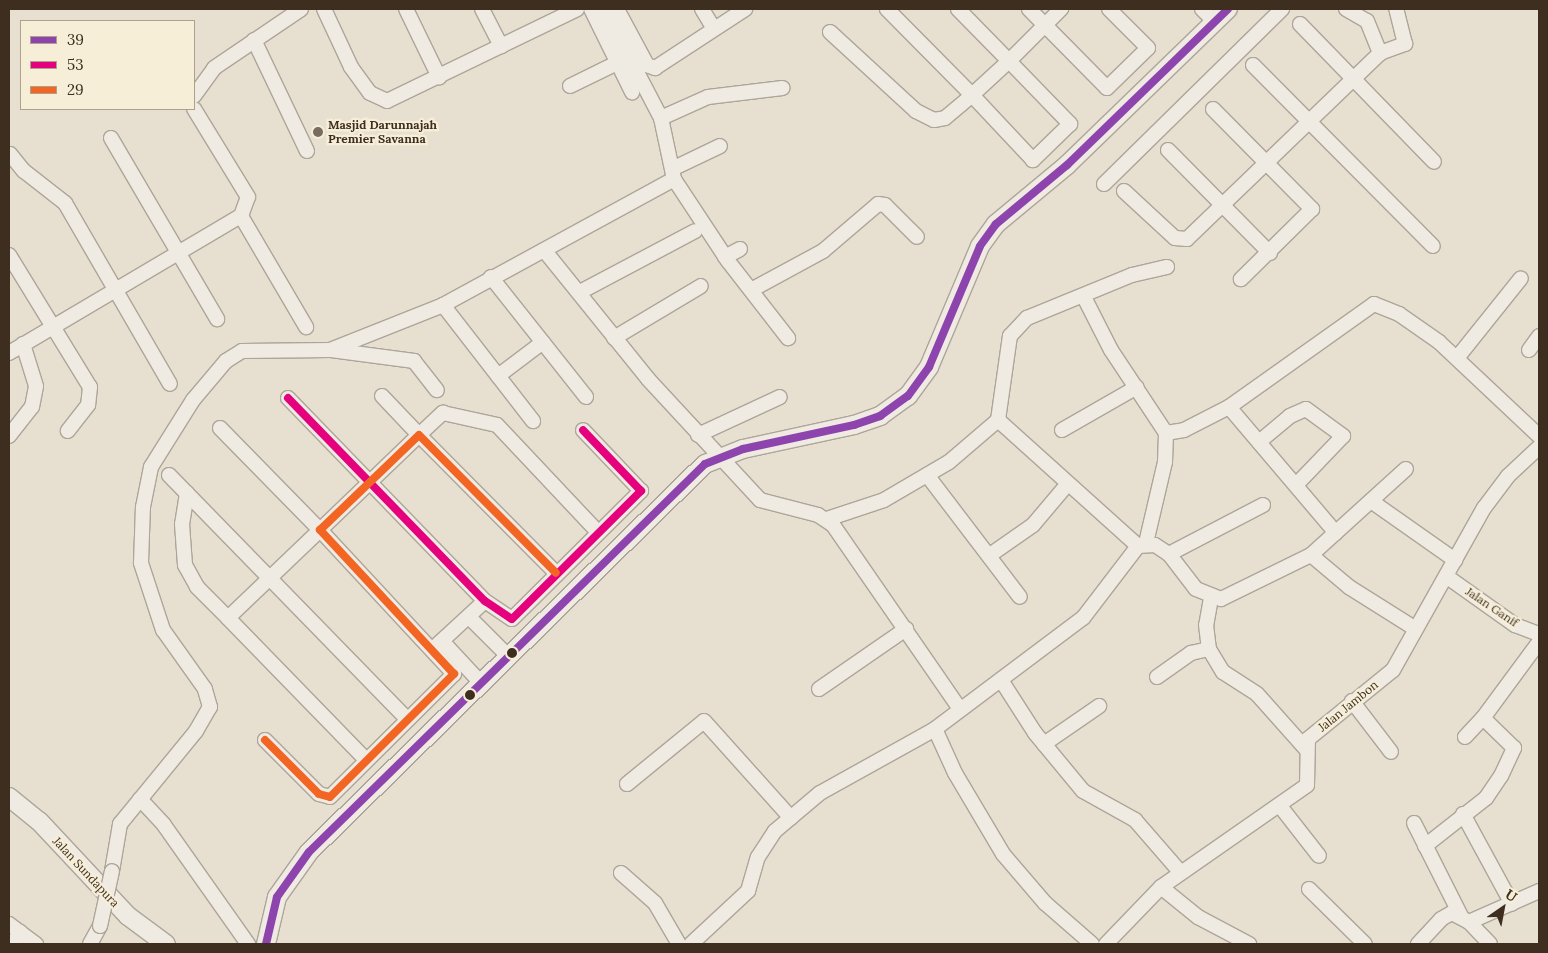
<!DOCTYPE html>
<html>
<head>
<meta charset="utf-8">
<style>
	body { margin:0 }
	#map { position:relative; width:1548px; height:953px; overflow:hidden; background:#e7e0d1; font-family:Lora,serif }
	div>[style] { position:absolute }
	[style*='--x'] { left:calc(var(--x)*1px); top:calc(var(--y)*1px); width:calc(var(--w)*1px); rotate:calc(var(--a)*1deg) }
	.roads { filter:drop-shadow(1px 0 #ada599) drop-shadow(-1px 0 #ada599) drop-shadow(0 1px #ada599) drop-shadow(0 -1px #ada599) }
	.minor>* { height:14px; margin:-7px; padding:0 7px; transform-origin:7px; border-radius:7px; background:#efebe3 }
	.tertiary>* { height:18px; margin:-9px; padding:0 9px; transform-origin:9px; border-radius:9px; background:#efebe3 }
	.bridges { filter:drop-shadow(1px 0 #ada599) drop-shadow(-1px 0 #ada599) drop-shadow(0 1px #ada599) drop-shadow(0 -1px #ada599) }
	.minor-bridge>* { height:14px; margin:-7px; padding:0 7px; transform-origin:7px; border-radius:7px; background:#efebe3 }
	.bus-1>* { height:8px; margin:-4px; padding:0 4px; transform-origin:4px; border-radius:4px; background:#8e44ad }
	.bus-2>* { height:8px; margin:-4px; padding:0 4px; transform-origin:4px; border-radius:4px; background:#e5007d }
	.bus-3>* { height:8px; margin:-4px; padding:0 4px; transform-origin:4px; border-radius:4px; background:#f26522 }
	.dots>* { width:14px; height:14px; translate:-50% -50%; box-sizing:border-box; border:2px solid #f7eed8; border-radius:50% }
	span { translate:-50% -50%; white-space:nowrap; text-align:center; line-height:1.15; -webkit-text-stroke:4.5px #f7eed8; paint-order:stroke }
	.poi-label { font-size:12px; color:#3d2e20; font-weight:700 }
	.left { translate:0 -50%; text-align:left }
	.street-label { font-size:12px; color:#3d2e20 }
	.frame { position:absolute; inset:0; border:10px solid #3d2e20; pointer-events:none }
	.legend { position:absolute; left:20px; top:20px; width:175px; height:90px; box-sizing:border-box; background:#f7eed8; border:1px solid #ada18e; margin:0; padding:6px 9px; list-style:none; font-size:15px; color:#3d2e20 }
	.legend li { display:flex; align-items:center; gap:10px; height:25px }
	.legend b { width:25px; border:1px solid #ada18e }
	.north { position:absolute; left:1478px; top:883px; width:50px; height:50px; -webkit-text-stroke:4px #f7eed8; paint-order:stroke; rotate:33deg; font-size:14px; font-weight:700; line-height:20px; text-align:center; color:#3d2e20 }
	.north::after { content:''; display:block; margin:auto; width:18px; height:22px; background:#3d2e20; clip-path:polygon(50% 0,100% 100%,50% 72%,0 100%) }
</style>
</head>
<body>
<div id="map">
	<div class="roads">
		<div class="minor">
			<i style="--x:324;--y:9;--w:64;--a:65"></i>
			<i style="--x:351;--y:67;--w:32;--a:54"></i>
			<i style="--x:370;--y:93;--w:19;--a:25"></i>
			<i style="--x:387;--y:101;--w:211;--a:-25.8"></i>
			<i style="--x:406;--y:9;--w:76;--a:64.1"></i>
			<i style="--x:482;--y:9;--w:42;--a:62.8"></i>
			<i style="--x:591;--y:9;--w:93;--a:63.7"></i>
			<i style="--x:604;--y:9;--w:123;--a:62.4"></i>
			<i style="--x:661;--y:118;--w:62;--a:78"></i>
			<i style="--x:674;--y:179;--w:98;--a:56.6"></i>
			<i style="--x:728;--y:261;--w:98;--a:52.1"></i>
			<i style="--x:617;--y:9;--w:64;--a:61.8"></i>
			<i style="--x:647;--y:65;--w:9;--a:21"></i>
			<i style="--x:655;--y:68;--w:108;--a:-33.2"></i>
			<i style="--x:702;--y:9;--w:23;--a:59"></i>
			<i style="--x:958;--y:9;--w:73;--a:45.6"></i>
			<i style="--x:1009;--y:61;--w:88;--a:45.9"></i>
			<i style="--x:1070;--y:124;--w:52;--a:135.8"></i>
			<i style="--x:1033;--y:160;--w:89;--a:-133.2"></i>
			<i style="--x:972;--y:95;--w:50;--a:-42.6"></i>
			<i style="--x:1009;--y:61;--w:74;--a:-45"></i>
			<i style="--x:1029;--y:9;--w:111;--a:45.4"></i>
			<i style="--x:1107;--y:88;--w:57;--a:-44.3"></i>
			<i style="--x:1148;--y:48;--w:55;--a:-135"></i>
			<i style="--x:1202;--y:9;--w:18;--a:45"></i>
			<i style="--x:1346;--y:9;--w:24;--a:30"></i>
			<i style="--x:1367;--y:21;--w:35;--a:68"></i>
			<i style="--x:1300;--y:24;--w:192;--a:45.8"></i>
			<i style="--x:830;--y:32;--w:117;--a:42.6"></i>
			<i style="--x:916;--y:111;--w:20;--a:27"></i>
			<i style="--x:934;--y:120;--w:11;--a:-10"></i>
			<i style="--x:945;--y:118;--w:35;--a:-40"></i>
			<i style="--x:972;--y:95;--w:121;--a:-134.7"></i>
			<i style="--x:254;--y:40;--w:123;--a:64.5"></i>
			<i style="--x:1253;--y:65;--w:255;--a:45.2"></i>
			<i style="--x:570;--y:86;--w:52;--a:-26.1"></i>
			<i style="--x:194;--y:96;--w:34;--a:-54"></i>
			<i style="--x:214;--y:68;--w:105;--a:-34.1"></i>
			<i style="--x:1213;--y:109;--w:141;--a:45.3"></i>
			<i style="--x:1312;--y:209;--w:100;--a:135.4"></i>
			<i style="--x:661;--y:118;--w:51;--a:-24.1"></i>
			<i style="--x:708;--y:97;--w:75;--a:-6.9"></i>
			<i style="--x:111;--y:138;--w:210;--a:59.6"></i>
			<i style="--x:1168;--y:150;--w:145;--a:45.3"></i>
			<i style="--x:10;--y:154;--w:22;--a:51"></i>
			<i style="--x:24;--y:171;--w:52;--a:38"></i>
			<i style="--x:65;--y:203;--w:209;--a:59.9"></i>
			<i style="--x:672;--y:169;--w:53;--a:-25.6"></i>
			<i style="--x:1104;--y:184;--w:250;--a:-44.5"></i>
			<i style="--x:1124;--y:191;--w:69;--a:42.7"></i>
			<i style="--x:1175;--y:238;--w:12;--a:5"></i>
			<i style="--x:1187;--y:239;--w:268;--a:-43.9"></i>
			<i style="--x:1380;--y:53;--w:27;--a:-20"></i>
			<i style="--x:1405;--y:44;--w:36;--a:-104"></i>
			<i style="--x:241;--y:216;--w:129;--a:59.6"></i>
			<i style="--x:544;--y:250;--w:166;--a:51.1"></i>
			<i style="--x:648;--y:379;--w:165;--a:47.2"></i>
			<i style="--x:760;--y:500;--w:60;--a:14.5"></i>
			<i style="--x:818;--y:515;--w:18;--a:34"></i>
			<i style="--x:833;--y:525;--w:224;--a:55.4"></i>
			<i style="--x:9;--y:255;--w:155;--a:58.5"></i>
			<i style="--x:90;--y:387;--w:18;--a:96"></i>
			<i style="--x:88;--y:405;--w:33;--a:128"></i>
			<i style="--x:725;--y:257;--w:17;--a:-28"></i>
			<i style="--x:491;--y:277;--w:153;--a:51.6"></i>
			<i style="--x:753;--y:289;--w:80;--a:-28.5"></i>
			<i style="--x:823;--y:251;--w:72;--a:-40.5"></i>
			<i style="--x:878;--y:204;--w:7;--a:8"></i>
			<i style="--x:885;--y:205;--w:45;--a:45"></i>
			<i style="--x:580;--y:292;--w:130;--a:-27.9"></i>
			<i style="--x:1084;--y:297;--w:59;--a:63"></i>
			<i style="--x:1111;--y:350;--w:100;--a:56.5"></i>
			<i style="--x:1166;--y:433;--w:18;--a:-9"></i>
			<i style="--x:1184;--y:430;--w:51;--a:-27.1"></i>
			<i style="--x:1229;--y:407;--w:178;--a:-35.4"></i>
			<i style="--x:1374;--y:304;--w:27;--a:22"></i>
			<i style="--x:1399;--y:314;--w:49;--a:35"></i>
			<i style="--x:1439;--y:342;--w:137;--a:43.2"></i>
			<i style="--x:443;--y:305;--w:147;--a:52.2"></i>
			<i style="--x:614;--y:338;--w:101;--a:-30.9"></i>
			<i style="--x:331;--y:350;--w:84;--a:7.5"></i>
			<i style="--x:414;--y:361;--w:37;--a:52"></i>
			<i style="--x:1529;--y:350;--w:17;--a:-54"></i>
			<i style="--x:9;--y:353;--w:269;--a:-30.6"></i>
			<i style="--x:241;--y:216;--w:20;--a:-70"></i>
			<i style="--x:248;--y:197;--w:103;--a:-121.5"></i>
			<i style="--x:1457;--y:358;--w:102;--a:-51.3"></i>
			<i style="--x:498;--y:376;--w:56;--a:-37.1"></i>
			<i style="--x:382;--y:396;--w:54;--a:46.5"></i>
			<i style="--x:419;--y:435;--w:33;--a:-43"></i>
			<i style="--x:443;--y:413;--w:55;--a:12.5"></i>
			<i style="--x:497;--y:425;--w:147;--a:46.7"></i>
			<i style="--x:288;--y:398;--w:283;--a:45.9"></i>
			<i style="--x:485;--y:601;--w:32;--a:34"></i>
			<i style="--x:512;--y:619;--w:182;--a:-44.8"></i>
			<i style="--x:641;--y:491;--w:84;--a:-133.6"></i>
			<i style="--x:1229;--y:407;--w:165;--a:49.7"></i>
			<i style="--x:998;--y:420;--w:188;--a:42"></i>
			<i style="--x:220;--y:428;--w:143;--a:45.6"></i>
			<i style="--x:320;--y:530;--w:127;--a:136.3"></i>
			<i style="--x:228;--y:618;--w:197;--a:45.8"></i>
			<i style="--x:1062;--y:430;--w:86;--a:-29.8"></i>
			<i style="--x:698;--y:435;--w:90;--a:-24.9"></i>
			<i style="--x:9;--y:436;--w:37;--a:-52"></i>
			<i style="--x:32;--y:407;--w:21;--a:-79"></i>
			<i style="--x:36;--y:386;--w:44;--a:-107.2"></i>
			<i style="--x:1259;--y:442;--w:40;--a:-40"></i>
			<i style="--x:1290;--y:416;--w:17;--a:-24"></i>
			<i style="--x:1306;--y:409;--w:46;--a:36.1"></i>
			<i style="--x:1343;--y:436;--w:68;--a:133.8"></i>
			<i style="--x:169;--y:475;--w:341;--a:45.7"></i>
			<i style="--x:927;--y:475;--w:153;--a:52.7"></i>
			<i style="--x:187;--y:493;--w:31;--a:99"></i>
			<i style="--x:182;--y:524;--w:41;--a:85.8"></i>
			<i style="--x:185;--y:565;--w:25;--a:61"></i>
			<i style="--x:197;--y:587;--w:44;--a:45"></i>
			<i style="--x:1371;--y:501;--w:103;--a:35.1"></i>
			<i style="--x:827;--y:519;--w:60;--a:-18.4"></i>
			<i style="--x:884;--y:500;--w:75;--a:-30.3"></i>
			<i style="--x:949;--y:462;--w:65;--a:-40.6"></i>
			<i style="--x:998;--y:420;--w:85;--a:-81.9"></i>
			<i style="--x:1010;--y:336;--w:25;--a:-47"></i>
			<i style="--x:1027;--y:318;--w:113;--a:-22.3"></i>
			<i style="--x:1132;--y:275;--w:36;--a:-13"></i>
			<i style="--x:1146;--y:543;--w:83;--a:-76.8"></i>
			<i style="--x:1165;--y:462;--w:29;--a:-88"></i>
			<i style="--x:1169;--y:554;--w:106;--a:-27.5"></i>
			<i style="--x:990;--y:555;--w:52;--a:-34.9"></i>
			<i style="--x:1033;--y:525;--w:51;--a:-49.8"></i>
			<i style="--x:1311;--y:555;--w:128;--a:-42.2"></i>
			<i style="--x:1446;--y:576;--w:85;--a:35.4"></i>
			<i style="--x:1515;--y:625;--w:26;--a:21"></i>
			<i style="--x:1211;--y:598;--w:27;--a:100"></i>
			<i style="--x:1206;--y:625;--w:24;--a:83"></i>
			<i style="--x:1209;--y:649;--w:27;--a:59"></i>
			<i style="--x:1223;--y:672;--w:40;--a:32.9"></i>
			<i style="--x:1257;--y:694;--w:74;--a:48.3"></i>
			<i style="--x:469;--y:617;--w:55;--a:45"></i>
			<i style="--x:442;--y:641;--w:57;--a:47.1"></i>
			<i style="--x:434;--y:648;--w:69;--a:-42.7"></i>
			<i style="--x:1157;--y:677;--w:42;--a:-35.2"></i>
			<i style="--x:1191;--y:653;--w:18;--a:-13"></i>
			<i style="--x:1001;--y:680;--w:63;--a:57.3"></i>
			<i style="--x:1035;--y:733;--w:75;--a:50.4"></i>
			<i style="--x:1083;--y:791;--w:60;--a:29.1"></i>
			<i style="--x:1135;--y:820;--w:70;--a:49"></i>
			<i style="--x:819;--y:689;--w:106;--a:-34.6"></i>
			<i style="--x:1352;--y:701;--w:64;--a:52.6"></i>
			<i style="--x:935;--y:729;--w:48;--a:65.6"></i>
			<i style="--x:955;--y:773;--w:94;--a:59.3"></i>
			<i style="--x:1003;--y:854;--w:65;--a:49.4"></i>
			<i style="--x:1045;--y:903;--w:62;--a:41.1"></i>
			<i style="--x:1465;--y:737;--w:26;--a:-47"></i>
			<i style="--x:265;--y:740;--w:76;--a:45"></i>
			<i style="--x:319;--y:794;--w:11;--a:15"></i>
			<i style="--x:330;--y:797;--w:175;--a:-44.8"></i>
			<i style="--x:454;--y:674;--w:197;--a:-132.9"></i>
			<i style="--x:320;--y:530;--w:137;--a:-43.8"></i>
			<i style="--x:419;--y:435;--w:194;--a:45.2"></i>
			<i style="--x:1044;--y:744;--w:67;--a:-34.6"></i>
			<i style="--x:627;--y:784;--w:99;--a:-39.3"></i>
			<i style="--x:704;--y:721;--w:130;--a:48.1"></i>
			<i style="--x:140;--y:799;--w:35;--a:47"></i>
			<i style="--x:164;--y:825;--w:146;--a:54.8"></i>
			<i style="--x:1280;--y:806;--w:63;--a:52"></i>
			<i style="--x:1463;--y:814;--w:102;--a:61.4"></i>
			<i style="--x:1414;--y:823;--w:104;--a:63.2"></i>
			<i style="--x:1425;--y:846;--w:78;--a:-38.2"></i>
			<i style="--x:1486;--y:798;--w:27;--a:-56"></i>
			<i style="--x:1501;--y:776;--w:31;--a:-65"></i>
			<i style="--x:1514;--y:748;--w:43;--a:-135.9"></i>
			<i style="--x:1483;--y:718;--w:94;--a:-53.6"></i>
			<i style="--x:112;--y:871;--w:48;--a:-80.3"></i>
			<i style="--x:120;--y:824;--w:120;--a:-50.7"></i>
			<i style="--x:196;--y:731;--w:28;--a:-60"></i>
			<i style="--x:210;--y:707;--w:19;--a:-106"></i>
			<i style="--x:205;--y:689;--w:72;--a:-125.4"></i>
			<i style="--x:163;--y:630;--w:71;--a:-108.2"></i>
			<i style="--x:141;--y:563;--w:56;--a:-88"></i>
			<i style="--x:143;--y:507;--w:41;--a:-78.7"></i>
			<i style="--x:151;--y:467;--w:79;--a:-57.9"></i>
			<i style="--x:193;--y:400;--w:51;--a:-49.8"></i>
			<i style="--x:226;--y:361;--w:19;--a:-32"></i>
			<i style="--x:242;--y:351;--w:88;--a:-0.7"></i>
			<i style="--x:330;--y:350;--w:122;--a:-21.7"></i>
			<i style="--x:443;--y:305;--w:263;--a:-28.6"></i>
			<i style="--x:621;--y:873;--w:45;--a:41.4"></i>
			<i style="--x:655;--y:903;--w:48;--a:59.7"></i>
			<i style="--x:1161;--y:887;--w:48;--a:39"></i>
			<i style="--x:1198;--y:917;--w:58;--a:27.9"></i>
			<i style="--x:1309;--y:889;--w:78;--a:44.5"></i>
			<i style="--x:1469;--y:922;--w:77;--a:-23.9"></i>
			<i style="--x:9;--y:924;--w:34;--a:37"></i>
			<i style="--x:13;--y:944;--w:14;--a:-60"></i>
			<i style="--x:90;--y:944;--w:21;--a:-61"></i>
			<i style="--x:691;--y:944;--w:78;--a:-42.9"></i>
			<i style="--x:748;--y:891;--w:35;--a:-74"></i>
			<i style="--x:758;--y:857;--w:31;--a:-57"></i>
			<i style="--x:775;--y:831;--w:59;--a:-40.2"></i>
			<i style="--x:820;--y:793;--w:132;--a:-29.1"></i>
			<i style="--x:935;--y:729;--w:185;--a:-36.9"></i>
			<i style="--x:1083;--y:618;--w:91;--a:-52.6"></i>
			<i style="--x:1138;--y:546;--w:17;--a:-3"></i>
			<i style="--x:1155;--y:545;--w:17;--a:33"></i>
			<i style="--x:1169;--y:554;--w:44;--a:52.4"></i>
			<i style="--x:1196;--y:589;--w:27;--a:22"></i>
			<i style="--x:1221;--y:599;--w:100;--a:-26.1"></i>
			<i style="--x:1311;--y:555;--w:50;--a:40.1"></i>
			<i style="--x:1349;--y:587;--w:77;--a:32.2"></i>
			<i style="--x:1106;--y:944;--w:79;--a:-46"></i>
			<i style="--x:1161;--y:887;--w:178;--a:-34.9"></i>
			<i style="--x:1307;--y:785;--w:46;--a:-88.8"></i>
			<i style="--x:1308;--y:739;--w:109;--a:-39.1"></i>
			<i style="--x:1393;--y:670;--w:186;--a:-60.7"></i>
			<i style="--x:1484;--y:508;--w:40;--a:-53"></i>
			<i style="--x:1508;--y:476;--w:42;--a:-43.1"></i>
			<i style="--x:1418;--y:944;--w:34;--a:-47"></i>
			<i style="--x:1441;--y:919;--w:13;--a:-29"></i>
			<i style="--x:1452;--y:913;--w:19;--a:28"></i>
			<i style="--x:1469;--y:922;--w:30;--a:46"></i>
		</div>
		<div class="tertiary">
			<i style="--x:9;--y:797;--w:38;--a:39"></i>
			<i style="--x:39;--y:821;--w:130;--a:46.9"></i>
			<i style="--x:128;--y:916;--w:47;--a:36.4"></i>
			<i style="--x:266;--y:944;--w:48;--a:-76.8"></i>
			<i style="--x:277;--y:897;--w:55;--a:-54.6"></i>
			<i style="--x:309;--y:852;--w:554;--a:-44.42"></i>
			<i style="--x:705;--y:464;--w:41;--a:-21.5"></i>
			<i style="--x:743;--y:449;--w:114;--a:-12.2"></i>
			<i style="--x:854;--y:425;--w:28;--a:-19"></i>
			<i style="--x:880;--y:416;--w:34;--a:-36"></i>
			<i style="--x:908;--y:396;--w:36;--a:-54"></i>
			<i style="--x:929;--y:367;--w:131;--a:-67.1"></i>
			<i style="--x:980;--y:246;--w:27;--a:-54"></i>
			<i style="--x:996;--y:224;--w:92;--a:-39.7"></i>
			<i style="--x:1067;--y:165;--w:224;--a:-44.1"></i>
		</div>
	</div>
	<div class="bridges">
		<div class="minor-bridge">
			<i style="--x:100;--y:926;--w:56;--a:-77.7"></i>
		</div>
	</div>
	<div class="bus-1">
		<i style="--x:266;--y:944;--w:48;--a:-76.8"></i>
		<i style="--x:277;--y:897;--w:55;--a:-54.6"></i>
		<i style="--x:309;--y:852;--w:554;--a:-44.42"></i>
		<i style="--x:705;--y:464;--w:41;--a:-21.5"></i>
		<i style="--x:743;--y:449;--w:114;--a:-12.2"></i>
		<i style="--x:854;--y:425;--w:28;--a:-19"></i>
		<i style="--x:880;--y:416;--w:34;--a:-36"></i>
		<i style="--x:908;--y:396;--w:36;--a:-54"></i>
		<i style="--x:929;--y:367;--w:131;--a:-67.1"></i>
		<i style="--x:980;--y:246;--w:27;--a:-54"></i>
		<i style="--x:996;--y:224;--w:92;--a:-39.7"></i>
		<i style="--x:1067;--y:165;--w:224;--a:-44.1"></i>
	</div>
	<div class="bus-2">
		<i style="--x:288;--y:398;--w:283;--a:45.9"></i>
		<i style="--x:485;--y:601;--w:32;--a:34"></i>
		<i style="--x:512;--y:619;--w:182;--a:-44.8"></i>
		<i style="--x:641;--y:491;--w:84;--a:-133.6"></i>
	</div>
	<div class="bus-3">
		<i style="--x:265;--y:740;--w:76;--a:45"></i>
		<i style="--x:319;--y:794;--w:11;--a:15"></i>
		<i style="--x:330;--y:797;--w:175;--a:-44.8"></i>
		<i style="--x:454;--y:674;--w:197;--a:-132.9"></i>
		<i style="--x:320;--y:530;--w:137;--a:-43.8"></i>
		<i style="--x:419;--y:435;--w:194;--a:45.2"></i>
	</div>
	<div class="dots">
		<i style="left:318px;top:132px;background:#786c5e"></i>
		<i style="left:512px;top:653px;background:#3d2e20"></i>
		<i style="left:470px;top:695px;background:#3d2e20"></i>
	</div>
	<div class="poi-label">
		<span class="left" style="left:328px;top:132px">Masjid Darunnajah<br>Premier Savanna</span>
	</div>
	<div class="street-label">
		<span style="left:1492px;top:607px;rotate:34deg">Jalan Ganif</span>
		<span style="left:1348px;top:706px;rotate:-39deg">Jalan Jambon</span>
		<span style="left:86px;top:872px;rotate:47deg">Jalan Sundapura</span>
	</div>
	<div class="frame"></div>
	<ul class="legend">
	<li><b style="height:6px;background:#8e44ad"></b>39</li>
	<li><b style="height:6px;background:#e5007d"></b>53</li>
	<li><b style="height:6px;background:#f26522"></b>29</li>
	</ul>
	<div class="north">U</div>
</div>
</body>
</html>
